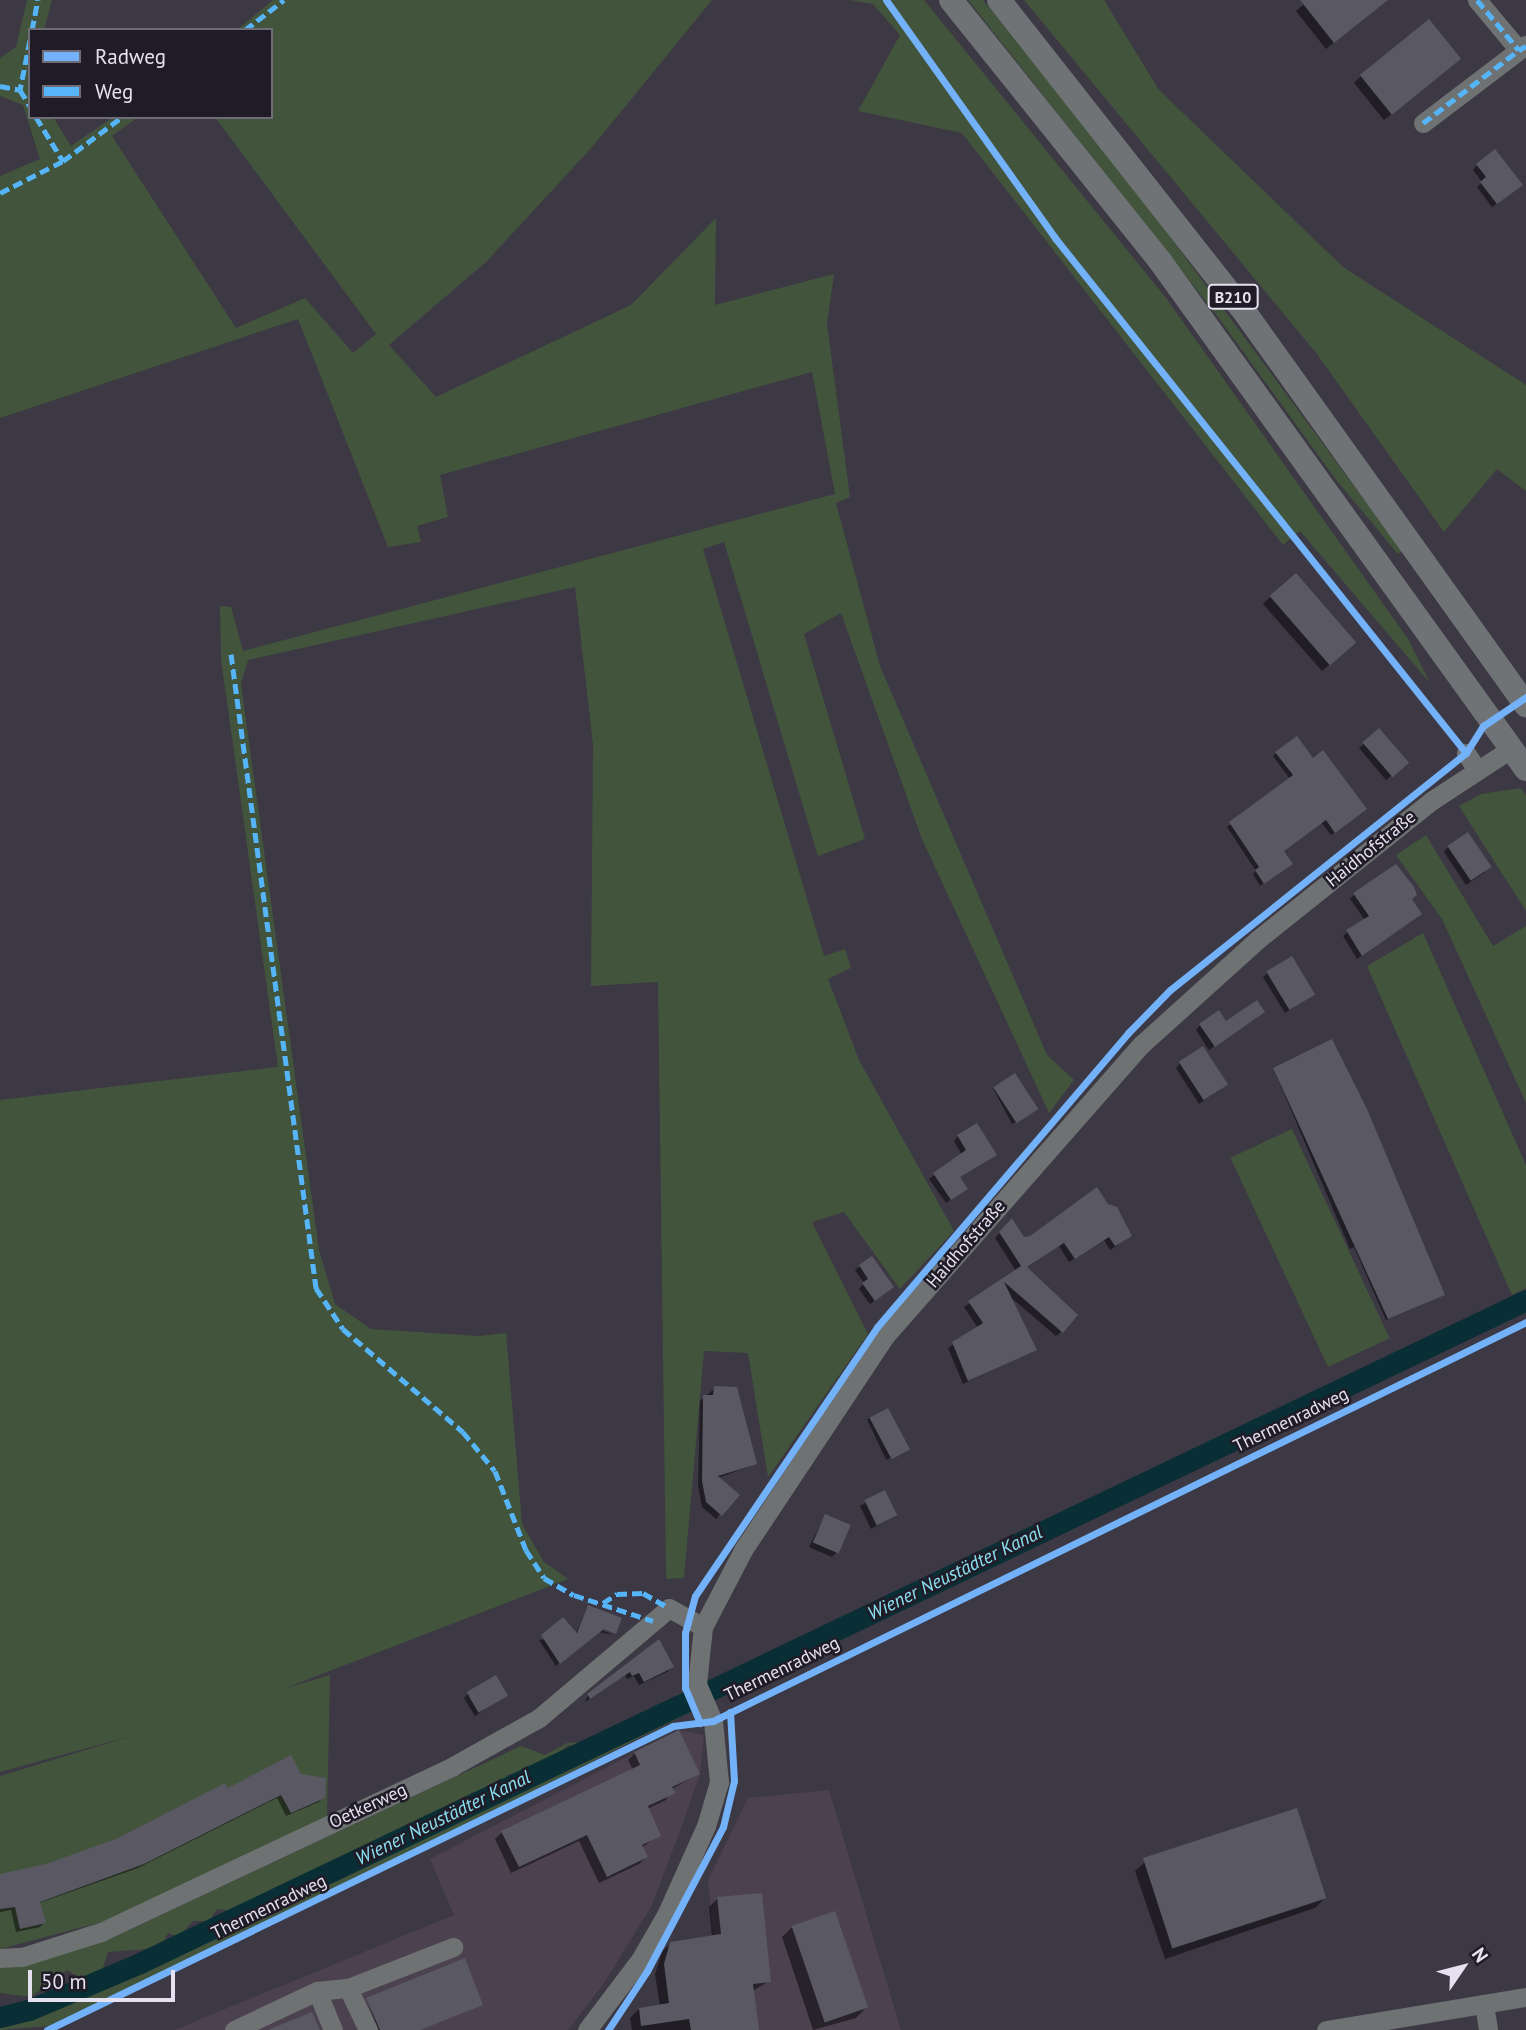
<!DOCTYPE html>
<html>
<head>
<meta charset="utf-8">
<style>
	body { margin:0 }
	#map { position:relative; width:1526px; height:2030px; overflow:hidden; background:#3c3844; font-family:"PT Sans",sans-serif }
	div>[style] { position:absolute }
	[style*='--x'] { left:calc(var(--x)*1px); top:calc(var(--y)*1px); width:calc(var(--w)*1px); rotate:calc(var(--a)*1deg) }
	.industrial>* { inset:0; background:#4c414f }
	.green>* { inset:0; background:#42553c; transform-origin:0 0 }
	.shadow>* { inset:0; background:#0007; transform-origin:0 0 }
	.canal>* { height:21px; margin:-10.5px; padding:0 10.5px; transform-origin:10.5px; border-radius:10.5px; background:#092e35 }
	.building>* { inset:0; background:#5a5863; transform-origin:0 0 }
	.minor>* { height:19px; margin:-9.5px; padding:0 9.5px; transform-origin:9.5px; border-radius:9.5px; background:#6f7273 }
	.major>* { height:24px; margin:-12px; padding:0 12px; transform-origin:12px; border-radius:12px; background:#707376 }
	.quiet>* { height:5px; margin-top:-2.5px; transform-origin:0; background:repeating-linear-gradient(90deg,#56b5f8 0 10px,transparent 0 15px) }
	.cycleway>* { height:7px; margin:-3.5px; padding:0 3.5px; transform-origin:3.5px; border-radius:3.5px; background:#73b2f8 }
	span { translate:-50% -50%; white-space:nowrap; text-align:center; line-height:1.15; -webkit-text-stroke:5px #201c27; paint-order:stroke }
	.shield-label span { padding:2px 5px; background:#201c27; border:2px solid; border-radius:5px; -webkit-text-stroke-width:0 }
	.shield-label { font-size:16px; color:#e6e1f0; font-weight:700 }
	.street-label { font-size:18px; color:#e6e1f0 }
	.water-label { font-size:19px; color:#8be1f2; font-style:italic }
	.legend { position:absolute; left:28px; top:28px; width:245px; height:91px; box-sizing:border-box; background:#201c27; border:2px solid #6f6b77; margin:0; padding:9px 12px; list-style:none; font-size:21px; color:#e6e1f0 }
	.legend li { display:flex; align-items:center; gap:14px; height:35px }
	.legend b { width:35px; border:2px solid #6f6b77 }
	.north { position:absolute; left:1428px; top:1932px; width:70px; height:70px; -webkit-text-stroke:5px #201c27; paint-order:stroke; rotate:55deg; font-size:19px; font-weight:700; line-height:28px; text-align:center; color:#e6e1f0 }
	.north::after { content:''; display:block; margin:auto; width:24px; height:32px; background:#e6e1f0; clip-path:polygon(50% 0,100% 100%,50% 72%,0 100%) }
	.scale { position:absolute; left:28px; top:1970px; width:147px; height:32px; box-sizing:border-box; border:4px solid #e6e1f0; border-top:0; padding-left:9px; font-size:21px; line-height:24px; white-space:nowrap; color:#e6e1f0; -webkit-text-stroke:5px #201c27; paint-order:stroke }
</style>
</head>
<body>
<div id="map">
	<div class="industrial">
		<i style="clip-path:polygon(679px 1730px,704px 1735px,700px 1774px,680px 1831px,651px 1907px,604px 1983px,568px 2030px,174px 2030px,454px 1915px,430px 1859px)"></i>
		<i style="clip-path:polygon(829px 1790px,901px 2030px,721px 2030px,708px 1880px,748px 1798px)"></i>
	</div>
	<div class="green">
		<i style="clip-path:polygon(27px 0,52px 0,44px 30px,30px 30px,30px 117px,53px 117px,71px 146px,113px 117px,138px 117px,112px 136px,236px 328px,305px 298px,353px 353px,376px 334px,215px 117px,271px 117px,271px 30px,237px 30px,273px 0,712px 0,593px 146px,486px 262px,389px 345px,436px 397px,631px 305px,716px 218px,715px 305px,834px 274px,827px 324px,850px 497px,836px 503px,880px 666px,1047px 1055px,1074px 1080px,1049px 1113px,922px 839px,841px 613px,804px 634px,865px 839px,818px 856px,724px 542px,703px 549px,824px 956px,845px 949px,851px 968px,828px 979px,859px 1060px,954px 1231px,900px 1289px,844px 1212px,812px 1222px,868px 1334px,768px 1477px,748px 1353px,704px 1351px,684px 1578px,666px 1579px,658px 982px,591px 986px,593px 745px,575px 587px,248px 660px,241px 684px,319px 1250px,335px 1304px,371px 1329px,479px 1336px,506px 1333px,522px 1524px,544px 1562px,568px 1579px,283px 1689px,330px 1675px,327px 1818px,117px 1918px,0 1949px,0 1776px,135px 1735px,0 1772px,0 1100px,278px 1067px,221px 659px,220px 606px,231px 607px,243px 651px,835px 494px,812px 372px,440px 475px,448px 517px,417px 526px,421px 542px,388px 547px,298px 319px,0 418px,0 176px,40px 159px,23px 105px,0 96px,0 58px,16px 47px)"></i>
		<i style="clip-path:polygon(850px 0,924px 0,1166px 298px,1408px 639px,1430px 683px,1300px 531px,1283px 545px,962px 133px,858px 111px,900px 35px,873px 4px)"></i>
		<i style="clip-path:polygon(968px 0,983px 0,1112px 158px,1402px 551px,1398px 554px,1337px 481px,1215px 313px)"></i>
		<i style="clip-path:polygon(1024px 0,1104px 0,1159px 90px,1343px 267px,1526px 385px,1526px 491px,1497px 469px,1444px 532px,1317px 354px)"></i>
		<i style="clip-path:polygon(1521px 788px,1526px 795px,1526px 911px,1459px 806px,1481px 794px)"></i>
		<i style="clip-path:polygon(1426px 835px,1493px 946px,1526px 926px,1526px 1103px,1442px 919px,1396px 855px)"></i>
		<i style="clip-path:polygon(1423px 933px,1526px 1165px,1526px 1288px,1512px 1295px,1367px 966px)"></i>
		<i style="left:1292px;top:1129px;width:231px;height:68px;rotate:65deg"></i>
		<i style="clip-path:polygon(682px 1692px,691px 1712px,353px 1881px,48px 2026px,0 2030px,0 2024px,37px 2015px,165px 1958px,191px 1940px,204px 1941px,421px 1833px,456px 1822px,462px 1814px,681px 1708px,679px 1704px,587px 1747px,568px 1745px,547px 1766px,507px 1775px,506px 1781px,488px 1786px,485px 1793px,473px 1792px,444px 1812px,425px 1815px,417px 1826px,267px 1899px,235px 1911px,217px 1909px,209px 1921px,193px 1921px,179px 1937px,168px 1933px,161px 1948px,108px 1952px,102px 1971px,80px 1978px,67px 1970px,31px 1997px,0 1993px,0 1966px,110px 1939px,521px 1746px,545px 1755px,567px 1743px,583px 1742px,640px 1717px)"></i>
	</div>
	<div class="shadow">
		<i style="clip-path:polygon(1309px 0,1387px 0,1326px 49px,1296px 11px)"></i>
		<i style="clip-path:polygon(1451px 66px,1384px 120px,1354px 83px,1361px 76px)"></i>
		<i style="clip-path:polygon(1477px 165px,1516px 189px,1492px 207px,1477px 187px,1482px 182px,1473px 170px)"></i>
		<i style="clip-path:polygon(1270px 597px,1347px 649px,1322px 671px,1263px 604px)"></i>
		<i style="clip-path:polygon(1379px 731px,1402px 767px,1386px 780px,1359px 748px)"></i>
		<i style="clip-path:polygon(1276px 753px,1313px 760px,1362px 812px,1331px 835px,1321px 822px,1282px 851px,1288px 867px,1260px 886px,1253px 874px,1256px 871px,1227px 827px,1290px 779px,1273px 756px)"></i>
		<i style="clip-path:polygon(1448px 847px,1485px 872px,1466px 885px,1444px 852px)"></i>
		<i style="clip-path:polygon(1354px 895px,1410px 899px,1416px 918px,1357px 959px,1343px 936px,1365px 920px,1350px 899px)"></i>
		<i style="clip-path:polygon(1268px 973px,1313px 995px,1285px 1013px,1263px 977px)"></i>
		<i style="clip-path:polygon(1259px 1016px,1209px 1050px,1196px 1030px,1200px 1025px)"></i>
		<i style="clip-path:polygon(1180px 1063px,1221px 1089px,1199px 1104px,1176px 1068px)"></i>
		<i style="clip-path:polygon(1274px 1070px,1442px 1296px,1386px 1320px,1354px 1247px,1350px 1249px)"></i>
		<i style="clip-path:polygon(993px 1088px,1034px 1111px,1012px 1124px)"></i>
		<i style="clip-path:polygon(958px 1136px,995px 1155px,952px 1180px,961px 1193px,946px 1203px,929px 1179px,962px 1155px,954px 1141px)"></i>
		<i style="clip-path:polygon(1007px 1225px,1023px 1238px,1130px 1235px,1110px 1250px,1104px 1240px,1069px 1262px,1059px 1246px,1026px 1268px,1061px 1332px,1056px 1336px,1008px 1295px,1034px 1350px,963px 1384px,948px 1348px,978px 1328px,964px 1307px,1016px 1271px,995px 1238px)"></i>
		<i style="clip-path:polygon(860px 1266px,887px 1292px,870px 1304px,859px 1289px,864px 1283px,855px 1270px)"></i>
		<i style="clip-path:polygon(715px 1388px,755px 1464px,718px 1478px,720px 1514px,716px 1519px,702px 1507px,698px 1486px,700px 1401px)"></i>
		<i style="left:887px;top:1410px;width:45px;height:22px;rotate:65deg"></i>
		<i style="clip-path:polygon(885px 1492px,895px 1515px,871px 1529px,860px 1506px)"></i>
		<i style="clip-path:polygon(825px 1516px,836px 1553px,832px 1557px,809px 1547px)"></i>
		<i style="clip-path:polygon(588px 1607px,595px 1627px,613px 1635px,599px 1632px,556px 1666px,539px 1640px,575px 1635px)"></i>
		<i style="clip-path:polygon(658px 1641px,672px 1667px,667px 1672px,639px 1685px,634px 1676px,627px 1679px,625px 1675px,585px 1702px,588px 1695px)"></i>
		<i style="clip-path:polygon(468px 1694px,506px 1695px,475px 1716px,464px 1698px)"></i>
		<i style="clip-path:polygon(635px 1753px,698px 1774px,672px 1789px,666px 1800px,647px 1809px,659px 1835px,641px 1848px,646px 1857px,639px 1864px,599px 1883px,579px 1841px,511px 1873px,495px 1839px,502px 1832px,633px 1770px,628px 1760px)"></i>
		<i style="clip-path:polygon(300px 1776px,323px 1798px,319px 1802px,286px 1816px,277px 1798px,138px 1868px,39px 1903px,44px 1923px,40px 1927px,16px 1932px,11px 1910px,0 1912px,0 1875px,19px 1874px,116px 1841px,227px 1790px)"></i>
		<i style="clip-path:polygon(1145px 1862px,1325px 1898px,1315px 1908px,1165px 1959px,1135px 1871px)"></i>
		<i style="clip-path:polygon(718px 1898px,769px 1981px,753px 1991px,758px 2030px,632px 2030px,630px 2018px,639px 2009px,660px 2006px,655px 1974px,662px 1952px,671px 1943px,712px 1937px,709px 1907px)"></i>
		<i style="clip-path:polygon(792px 1927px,866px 2008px,856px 2018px,813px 2030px,782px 1937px)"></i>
		<i style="clip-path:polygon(367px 1999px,419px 2030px,378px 2030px)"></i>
	</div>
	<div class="canal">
		<i style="--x:0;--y:2017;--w:30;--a:-14"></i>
		<i style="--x:29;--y:2010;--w:121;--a:-22.9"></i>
		<i style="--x:140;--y:1963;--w:1536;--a:-25.56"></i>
	</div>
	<div class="building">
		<i style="clip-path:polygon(1300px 0,1388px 0,1334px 43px)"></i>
		<i style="left:1429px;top:19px;width:51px;height:89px;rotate:51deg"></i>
		<i style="clip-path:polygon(1495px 149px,1523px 185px,1497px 204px,1480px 182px,1486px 177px,1476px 164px)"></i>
		<i style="left:1296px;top:573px;width:92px;height:35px;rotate:49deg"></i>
		<i style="left:1379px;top:728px;width:46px;height:22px;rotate:49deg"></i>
		<i style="clip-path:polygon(1297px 736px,1313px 758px,1323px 750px,1367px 809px,1335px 833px,1326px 820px,1284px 851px,1293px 864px,1264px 884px,1255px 870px,1259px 867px,1229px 822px,1293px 775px,1275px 752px)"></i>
		<i style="left:1468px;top:832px;width:42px;height:25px;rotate:56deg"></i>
		<i style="clip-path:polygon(1396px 864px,1414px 887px,1417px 895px,1412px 899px,1422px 914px,1362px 956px,1346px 930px,1369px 916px,1353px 893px)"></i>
		<i style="left:1292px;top:956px;width:45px;height:30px;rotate:59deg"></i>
		<i style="clip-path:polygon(1257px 1000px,1265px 1012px,1215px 1047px,1199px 1024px,1219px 1010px,1226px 1021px)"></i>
		<i style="clip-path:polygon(1332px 1039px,1367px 1109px,1445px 1295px,1388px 1319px,1273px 1068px)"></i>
		<i style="left:1203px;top:1046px;width:46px;height:29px;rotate:57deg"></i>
		<i style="left:1015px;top:1073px;width:43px;height:26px;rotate:57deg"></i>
		<i style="clip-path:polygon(977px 1123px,997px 1155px,960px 1177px,968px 1189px,951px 1200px,933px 1173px,966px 1150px,957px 1135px)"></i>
		<i style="clip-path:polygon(1097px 1187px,1108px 1204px,1117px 1207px,1132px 1236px,1115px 1246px,1109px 1237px,1075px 1259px,1064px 1243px,1027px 1267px,1078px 1315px,1063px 1333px,1004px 1282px,1037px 1350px,968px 1381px,952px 1342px,983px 1323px,968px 1301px,1021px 1266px,999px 1232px,1012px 1218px,1024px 1237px,1030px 1236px)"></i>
		<i style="clip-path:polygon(872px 1256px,894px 1287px,875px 1301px,862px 1283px,868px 1279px,859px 1265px)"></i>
		<i style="clip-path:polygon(714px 1386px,737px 1387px,757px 1464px,718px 1476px,740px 1495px,722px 1516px,706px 1502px,702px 1481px,703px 1395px,713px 1395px)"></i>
		<i style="left:888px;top:1408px;width:47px;height:21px;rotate:62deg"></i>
		<i style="left:885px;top:1490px;width:28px;height:23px;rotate:64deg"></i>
		<i style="left:825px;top:1514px;width:28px;height:31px;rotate:23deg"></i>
		<i style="clip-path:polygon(588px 1605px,622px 1618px,616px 1634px,604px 1629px,560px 1664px,541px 1635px,563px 1617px,577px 1633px)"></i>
		<i style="clip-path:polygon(659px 1639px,674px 1667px,644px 1682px,639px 1673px,632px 1676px,630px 1672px,590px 1699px,587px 1694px)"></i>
		<i style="left:496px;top:1675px;width:24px;height:34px;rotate:60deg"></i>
		<i style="clip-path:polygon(679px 1730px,700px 1774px,672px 1787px,676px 1793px,648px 1806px,661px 1836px,642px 1845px,648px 1857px,607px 1877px,587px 1835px,519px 1867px,501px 1831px,640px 1765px,634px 1752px)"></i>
		<i style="clip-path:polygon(291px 1755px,301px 1774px,326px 1778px,325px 1798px,291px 1813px,281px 1795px,144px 1864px,40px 1902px,46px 1923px,20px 1929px,15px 1907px,0 1909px,0 1874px,46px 1864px,116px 1839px,225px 1783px,228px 1788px)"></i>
		<i style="left:1297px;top:1808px;width:95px;height:162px;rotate:72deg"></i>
		<i style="clip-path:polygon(762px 1893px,771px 1982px,753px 1984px,759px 2030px,691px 2030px,689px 2019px,641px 2026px,639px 2008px,669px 2003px,664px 1964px,670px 1942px,721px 1934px,717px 1897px)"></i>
		<i style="left:835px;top:1911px;width:102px;height:46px;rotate:71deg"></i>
		<i style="clip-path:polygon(465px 1958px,483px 2005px,420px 2030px,380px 2030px,366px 1998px)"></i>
		<i style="clip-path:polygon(312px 2012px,320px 2030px,270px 2030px,270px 2029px)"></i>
	</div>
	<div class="minor">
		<i style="--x:1477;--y:0;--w:65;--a:50"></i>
		<i style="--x:1519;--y:50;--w:9;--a:-36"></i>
		<i style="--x:1423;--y:123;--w:121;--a:-37.2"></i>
		<i style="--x:1466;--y:753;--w:20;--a:57"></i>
		<i style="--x:0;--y:1958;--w:22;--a:-3"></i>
		<i style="--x:22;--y:1957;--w:83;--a:-17.6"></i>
		<i style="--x:101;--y:1932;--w:389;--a:-25.2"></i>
		<i style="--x:453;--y:1766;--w:98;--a:-29.2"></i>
		<i style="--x:539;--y:1718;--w:170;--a:-40.2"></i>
		<i style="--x:669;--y:1608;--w:39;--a:29"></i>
		<i style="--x:348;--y:1988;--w:113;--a:-21.3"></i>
		<i style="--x:317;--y:1991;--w:31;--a:-6"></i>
		<i style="--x:348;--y:1988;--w:47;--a:64.5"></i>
		<i style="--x:1484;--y:2004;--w:26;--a:81"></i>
		<i style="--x:234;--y:2030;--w:92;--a:-25.2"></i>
		<i style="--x:317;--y:1991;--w:42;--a:67.7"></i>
		<i style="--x:587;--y:2030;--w:88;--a:-52.9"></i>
		<i style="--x:640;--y:1960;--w:54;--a:-60.1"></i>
		<i style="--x:667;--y:1913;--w:95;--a:-65.9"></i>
		<i style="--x:706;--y:1826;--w:46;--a:-73.5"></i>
		<i style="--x:719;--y:1782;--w:61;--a:-95.6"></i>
		<i style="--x:713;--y:1721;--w:40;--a:-113.4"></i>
		<i style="--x:697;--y:1684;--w:57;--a:-84"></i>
		<i style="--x:703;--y:1627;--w:87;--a:-62.5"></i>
		<i style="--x:743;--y:1550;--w:258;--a:-56.4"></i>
		<i style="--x:886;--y:1335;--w:388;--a:-48.7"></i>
		<i style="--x:1142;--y:1044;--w:155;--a:-42.1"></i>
		<i style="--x:1257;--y:940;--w:223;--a:-38.6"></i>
		<i style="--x:1431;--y:801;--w:97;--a:-33.2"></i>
		<i style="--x:1326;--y:2030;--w:203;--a:-9.4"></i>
	</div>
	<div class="major">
		<i style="--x:951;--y:0;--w:334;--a:51.3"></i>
		<i style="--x:1160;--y:261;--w:626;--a:54.23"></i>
		<i style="--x:999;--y:0;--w:391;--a:51.8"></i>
		<i style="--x:1241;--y:307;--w:490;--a:54.4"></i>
	</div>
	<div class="quiet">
		<i style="--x:1477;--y:0;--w:65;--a:50"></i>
		<i style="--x:1519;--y:50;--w:8;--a:-30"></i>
		<i style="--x:32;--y:30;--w:31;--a:-79"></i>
		<i style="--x:245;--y:30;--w:49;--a:-37.6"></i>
		<i style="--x:30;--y:40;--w:51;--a:101.3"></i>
		<i style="--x:20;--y:90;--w:19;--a:58"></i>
		<i style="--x:0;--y:86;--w:20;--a:11"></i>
		<i style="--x:36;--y:117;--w:52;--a:58.5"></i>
		<i style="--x:1423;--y:123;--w:121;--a:-37.2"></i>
		<i style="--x:0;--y:193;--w:71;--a:-26.9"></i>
		<i style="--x:63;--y:161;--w:74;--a:-36.7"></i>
		<i style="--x:231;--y:654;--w:640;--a:82.36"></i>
		<i style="--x:316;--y:1288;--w:49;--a:56.6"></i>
		<i style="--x:343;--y:1329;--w:158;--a:40.6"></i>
		<i style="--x:463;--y:1432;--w:50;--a:50.6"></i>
		<i style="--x:495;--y:1471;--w:85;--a:68.6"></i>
		<i style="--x:526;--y:1550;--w:33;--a:57"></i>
		<i style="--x:544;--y:1578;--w:34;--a:30"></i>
		<i style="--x:574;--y:1595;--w:83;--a:18.2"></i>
		<i style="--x:603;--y:1603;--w:17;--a:-33"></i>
		<i style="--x:617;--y:1594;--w:26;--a:-2"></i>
		<i style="--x:643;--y:1593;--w:30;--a:30"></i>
	</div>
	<div class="cycleway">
		<i style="--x:886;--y:0;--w:292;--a:54.6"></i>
		<i style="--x:1055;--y:238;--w:659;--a:51.41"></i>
		<i style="--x:700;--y:1723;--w:38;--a:-113"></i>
		<i style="--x:685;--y:1688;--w:55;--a:-90"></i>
		<i style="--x:685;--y:1633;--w:38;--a:-75"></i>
		<i style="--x:695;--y:1596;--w:325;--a:-55.9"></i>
		<i style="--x:877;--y:1327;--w:387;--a:-49.5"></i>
		<i style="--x:1128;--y:1033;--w:60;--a:-45.7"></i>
		<i style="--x:1170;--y:990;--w:379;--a:-38.7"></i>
		<i style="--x:1466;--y:753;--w:32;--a:-58"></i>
		<i style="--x:1483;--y:726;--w:52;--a:-34"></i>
		<i style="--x:47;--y:2030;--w:696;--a:-25.9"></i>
		<i style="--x:673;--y:1726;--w:40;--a:-7.1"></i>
		<i style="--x:713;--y:1721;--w:906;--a:-26.14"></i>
		<i style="--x:608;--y:2030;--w:71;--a:-56.5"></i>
		<i style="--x:647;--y:1971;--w:163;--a:-62.2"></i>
		<i style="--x:723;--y:1827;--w:47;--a:-76.6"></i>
		<i style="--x:734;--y:1781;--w:69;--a:-93.3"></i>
	</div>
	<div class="shield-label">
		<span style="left:1233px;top:297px">B210</span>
	</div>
	<div class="street-label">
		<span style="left:1371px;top:849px;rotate:-39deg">Haidhofstraße</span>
		<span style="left:966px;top:1244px;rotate:-49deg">Haidhofstraße</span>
		<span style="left:1291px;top:1420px;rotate:-26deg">Thermenradweg</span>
		<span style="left:782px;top:1669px;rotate:-26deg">Thermenradweg</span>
		<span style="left:368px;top:1806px;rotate:-25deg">Oetkerweg</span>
		<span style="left:269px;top:1907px;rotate:-26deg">Thermenradweg</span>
	</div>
	<div class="water-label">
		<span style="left:955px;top:1573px;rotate:-26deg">Wiener Neustädter Kanal</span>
		<span style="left:443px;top:1818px;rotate:-26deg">Wiener Neustädter Kanal</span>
	</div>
	<ul class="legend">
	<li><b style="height:9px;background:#73b2f8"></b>Radweg</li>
	<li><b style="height:9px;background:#56b5f8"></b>Weg</li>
	</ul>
	<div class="north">N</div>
	<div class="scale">50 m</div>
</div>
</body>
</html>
